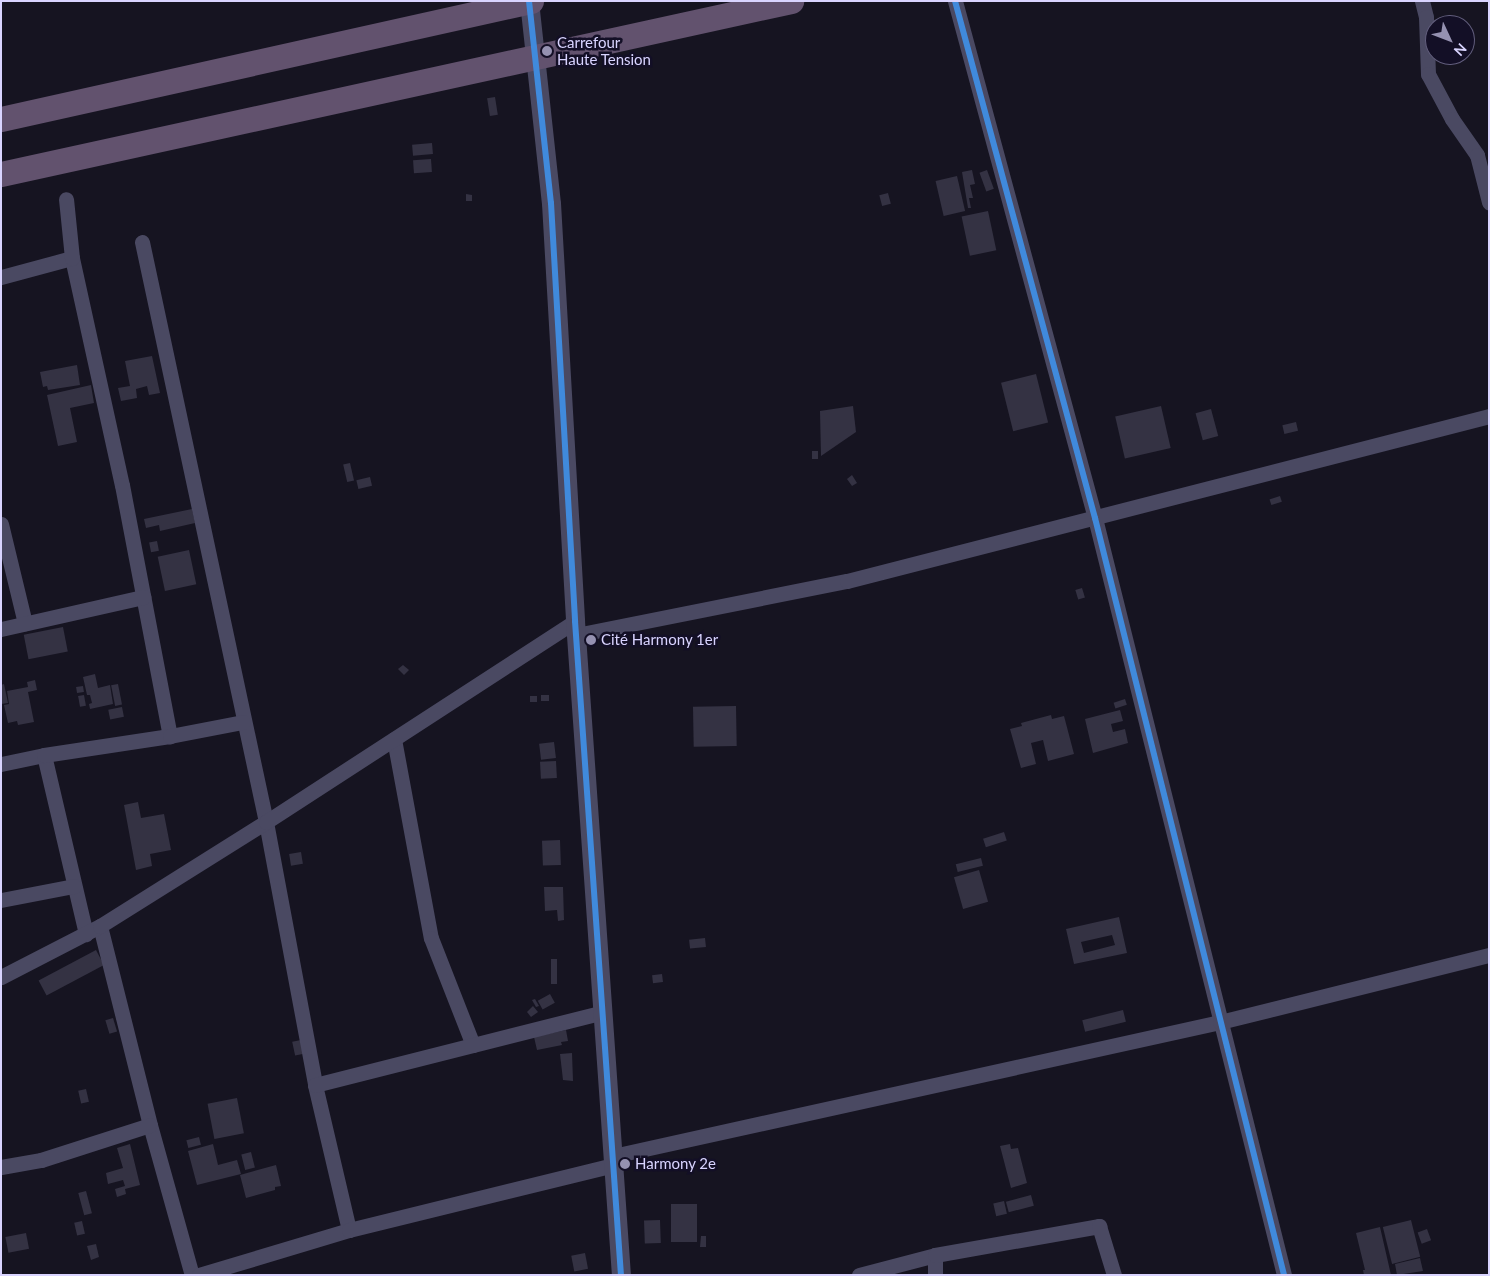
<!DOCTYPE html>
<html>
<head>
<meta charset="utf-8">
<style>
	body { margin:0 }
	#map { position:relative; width:1490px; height:1276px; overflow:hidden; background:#161421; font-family:Lato,sans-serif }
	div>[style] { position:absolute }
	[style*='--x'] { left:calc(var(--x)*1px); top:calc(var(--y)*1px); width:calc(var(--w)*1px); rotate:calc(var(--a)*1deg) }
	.building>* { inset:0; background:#343243; transform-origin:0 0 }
	.minor>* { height:15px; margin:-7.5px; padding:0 7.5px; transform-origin:7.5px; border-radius:7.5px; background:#4a4962 }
	.tertiary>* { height:19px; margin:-9.5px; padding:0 9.5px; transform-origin:9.5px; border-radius:9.5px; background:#4a4962 }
	.trunk>* { height:25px; margin:-12.5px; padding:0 12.5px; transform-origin:12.5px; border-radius:12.5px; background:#62526e }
	.cycleway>* { height:6px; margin:-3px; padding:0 3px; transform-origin:3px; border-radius:3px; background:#408adc }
	.dots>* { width:14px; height:14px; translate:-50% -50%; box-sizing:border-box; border:2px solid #130f26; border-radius:50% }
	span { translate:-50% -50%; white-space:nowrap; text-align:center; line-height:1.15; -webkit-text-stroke:5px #130f26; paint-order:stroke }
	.poi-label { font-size:15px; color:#d9d4ff }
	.left { translate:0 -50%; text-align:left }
	.frame { position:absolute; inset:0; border:2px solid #d9d4ff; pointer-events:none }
	.north { position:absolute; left:1425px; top:15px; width:50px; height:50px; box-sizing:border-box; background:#130f26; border:1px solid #625e7d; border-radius:50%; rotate:133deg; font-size:14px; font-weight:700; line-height:20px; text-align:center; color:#d9d4ff }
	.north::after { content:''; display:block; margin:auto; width:18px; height:22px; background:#9591b1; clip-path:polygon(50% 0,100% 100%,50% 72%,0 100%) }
</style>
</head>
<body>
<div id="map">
	<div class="building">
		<i style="left:495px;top:97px;width:18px;height:8px;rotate:81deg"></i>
		<i style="left:432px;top:143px;width:11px;height:20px;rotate:85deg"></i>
		<i style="left:431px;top:159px;width:13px;height:18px;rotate:86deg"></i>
		<i style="clip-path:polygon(972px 170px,975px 184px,970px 185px,973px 198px,969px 198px,971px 208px,968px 208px,962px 172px)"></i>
		<i style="left:987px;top:170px;width:20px;height:8px;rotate:70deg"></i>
		<i style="left:957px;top:176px;width:36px;height:22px;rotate:77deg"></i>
		<i style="left:888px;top:193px;width:11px;height:9px;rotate:75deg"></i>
		<i style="clip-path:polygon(466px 194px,472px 195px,472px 201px,466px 201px)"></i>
		<i style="left:988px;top:211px;width:40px;height:27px;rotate:78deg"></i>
		<i style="clip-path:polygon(152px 356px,160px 393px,149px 395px,147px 386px,136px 389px,137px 398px,121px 401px,118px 388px,130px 386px,125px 361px)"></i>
		<i style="clip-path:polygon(77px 365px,80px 385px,48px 390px,47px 386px,43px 387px,40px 372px)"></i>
		<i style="left:1036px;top:374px;width:50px;height:36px;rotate:76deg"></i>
		<i style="clip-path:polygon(91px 385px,94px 403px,70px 408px,77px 442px,58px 446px,47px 395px)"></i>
		<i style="clip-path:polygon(853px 406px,856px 432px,821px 456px,820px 411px)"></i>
		<i style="left:1161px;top:406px;width:43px;height:47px;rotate:77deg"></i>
		<i style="left:1211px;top:409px;width:28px;height:16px;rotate:75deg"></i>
		<i style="left:1296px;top:422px;width:9px;height:14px;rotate:77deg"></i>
		<i style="left:812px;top:451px;width:6px;height:8px"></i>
		<i style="left:350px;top:463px;width:18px;height:7px;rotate:77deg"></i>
		<i style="clip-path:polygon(852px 475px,857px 483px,852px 486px,847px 479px)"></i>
		<i style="left:370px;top:477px;width:9px;height:14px;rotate:77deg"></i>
		<i style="left:1280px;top:496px;width:6px;height:11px;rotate:72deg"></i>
		<i style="clip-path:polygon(192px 509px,195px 523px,160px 531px,159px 525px,146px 528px,144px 519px)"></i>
		<i style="left:157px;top:541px;width:10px;height:8px;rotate:79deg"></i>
		<i style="left:189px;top:550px;width:35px;height:32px;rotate:78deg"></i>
		<i style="left:1082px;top:588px;width:10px;height:7px;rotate:73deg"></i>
		<i style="left:63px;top:627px;width:25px;height:40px;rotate:79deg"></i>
		<i style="clip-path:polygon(403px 665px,409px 670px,404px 675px,398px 669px)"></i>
		<i style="clip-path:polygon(95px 674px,98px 688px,110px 685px,113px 704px,90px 709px,89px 704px,92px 703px,90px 695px,87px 695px,83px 677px)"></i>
		<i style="clip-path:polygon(35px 680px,37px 690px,28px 692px,34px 722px,18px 725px,17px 721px,8px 723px,4px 705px,9px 704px,7px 691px,28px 687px,27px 682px)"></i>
		<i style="clip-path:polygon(4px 684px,8px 703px,1px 704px,1px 685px)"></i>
		<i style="left:118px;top:684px;width:21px;height:7px;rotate:79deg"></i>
		<i style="left:83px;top:686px;width:6px;height:7px;rotate:81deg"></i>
		<i style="left:84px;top:695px;width:11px;height:6px;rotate:80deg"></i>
		<i style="left:541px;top:695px;width:8px;height:6px"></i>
		<i style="left:530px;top:696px;width:7px;height:6px"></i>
		<i style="left:1125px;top:699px;width:6px;height:12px;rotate:72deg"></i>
		<i style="left:736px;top:706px;width:40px;height:43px;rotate:89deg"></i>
		<i style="left:122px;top:707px;width:10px;height:14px;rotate:79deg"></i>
		<i style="clip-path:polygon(1120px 710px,1123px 721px,1111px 724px,1113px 732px,1125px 729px,1128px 743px,1093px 753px,1085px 719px)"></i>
		<i style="clip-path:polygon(1051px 715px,1052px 719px,1064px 716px,1074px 754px,1048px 761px,1043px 740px,1031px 743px,1036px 764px,1021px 768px,1010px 729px,1022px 726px,1021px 723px)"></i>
		<i style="left:554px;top:742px;width:16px;height:15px;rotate:83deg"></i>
		<i style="left:556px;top:761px;width:17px;height:16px;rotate:87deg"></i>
		<i style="clip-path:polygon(138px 802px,141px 818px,164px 814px,171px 850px,150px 854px,152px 866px,136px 870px,124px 805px)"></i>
		<i style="left:1004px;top:832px;width:9px;height:22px;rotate:72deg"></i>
		<i style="left:560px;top:840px;width:25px;height:18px;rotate:88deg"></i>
		<i style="left:301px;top:852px;width:12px;height:12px;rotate:81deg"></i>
		<i style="left:981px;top:858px;width:8px;height:26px;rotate:76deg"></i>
		<i style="left:979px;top:870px;width:33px;height:26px;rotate:74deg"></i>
		<i style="clip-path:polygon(544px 887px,563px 887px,564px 920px,558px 921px,557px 910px,545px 911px)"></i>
		<i style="clip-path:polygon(evenodd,1119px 917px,1127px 953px,1074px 964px,1066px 929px,1119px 917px,1112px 935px,1115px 945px,1084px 953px,1081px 942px,1112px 935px)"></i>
		<i style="left:705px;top:938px;width:9px;height:16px;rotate:84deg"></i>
		<i style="left:96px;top:950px;width:17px;height:65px;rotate:62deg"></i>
		<i style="left:551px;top:959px;width:6px;height:25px"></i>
		<i style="left:662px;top:974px;width:8px;height:10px;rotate:83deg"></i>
		<i style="left:550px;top:994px;width:10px;height:14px;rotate:61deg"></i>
		<i style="clip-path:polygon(535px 999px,539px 1006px,536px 1007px,532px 1000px)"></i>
		<i style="clip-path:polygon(533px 1006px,538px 1012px,531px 1017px,527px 1012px)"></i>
		<i style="left:1123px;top:1010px;width:12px;height:42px;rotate:76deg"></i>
		<i style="left:113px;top:1018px;width:14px;height:8px;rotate:73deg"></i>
		<i style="clip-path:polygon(566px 1030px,568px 1041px,561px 1042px,562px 1045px,537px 1050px,534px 1037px)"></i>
		<i style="left:301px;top:1040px;width:14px;height:9px;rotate:78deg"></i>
		<i style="clip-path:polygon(572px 1053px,573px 1081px,563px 1080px,560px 1054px)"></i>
		<i style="left:86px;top:1089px;width:13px;height:8px;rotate:77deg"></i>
		<i style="left:237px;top:1098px;width:36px;height:30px;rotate:79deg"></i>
		<i style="left:199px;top:1137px;width:8px;height:13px;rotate:76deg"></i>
		<i style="clip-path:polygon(130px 1144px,140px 1185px,125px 1189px,126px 1194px,117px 1197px,115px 1189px,125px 1186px,123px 1180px,108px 1184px,106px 1173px,123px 1168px,117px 1148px)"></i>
		<i style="clip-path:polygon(213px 1144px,218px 1165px,237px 1160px,241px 1174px,197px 1185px,188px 1151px)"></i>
		<i style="clip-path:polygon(1010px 1144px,1011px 1149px,1018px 1148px,1027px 1183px,1011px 1188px,1000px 1146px)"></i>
		<i style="left:251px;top:1152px;width:16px;height:10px;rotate:76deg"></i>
		<i style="clip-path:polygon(276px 1165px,281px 1186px,275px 1187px,275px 1190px,246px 1198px,240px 1175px)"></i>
		<i style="left:86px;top:1191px;width:23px;height:8px;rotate:75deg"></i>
		<i style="left:1031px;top:1195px;width:11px;height:26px;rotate:75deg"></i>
		<i style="left:1004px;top:1201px;width:13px;height:11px;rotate:77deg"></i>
		<i style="left:671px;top:1204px;width:26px;height:38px"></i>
		<i style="left:660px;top:1220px;width:23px;height:16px;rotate:88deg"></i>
		<i style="left:1411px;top:1220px;width:38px;height:29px;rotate:76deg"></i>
		<i style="left:82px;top:1221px;width:13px;height:8px;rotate:77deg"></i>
		<i style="clip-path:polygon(1380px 1227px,1391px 1275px,1364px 1275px,1363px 1270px,1365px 1270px,1356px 1233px)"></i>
		<i style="left:1427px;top:1229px;width:12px;height:10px;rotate:70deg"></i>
		<i style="left:26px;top:1233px;width:16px;height:21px;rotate:79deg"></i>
		<i style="clip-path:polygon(701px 1236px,706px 1236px,706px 1247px,700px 1247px)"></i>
		<i style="clip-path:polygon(96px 1244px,99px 1257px,91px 1260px,87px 1246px)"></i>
		<i style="left:585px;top:1253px;width:16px;height:14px;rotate:79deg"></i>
		<i style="clip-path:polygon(1420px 1258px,1423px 1271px,1397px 1275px,1395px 1264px)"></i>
	</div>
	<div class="minor">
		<i style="--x:955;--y:1;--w:536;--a:74.85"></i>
		<i style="--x:1095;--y:518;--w:780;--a:75.98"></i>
		<i style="--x:1422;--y:1;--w:16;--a:76"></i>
		<i style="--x:1426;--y:17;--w:57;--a:88"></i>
		<i style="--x:1428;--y:74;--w:51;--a:61.9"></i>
		<i style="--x:1452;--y:119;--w:44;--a:55.2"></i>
		<i style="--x:1477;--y:155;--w:49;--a:75.7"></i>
		<i style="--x:142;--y:242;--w:593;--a:77.93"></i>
		<i style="--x:266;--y:822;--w:268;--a:79.4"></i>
		<i style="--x:315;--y:1085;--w:149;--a:76.8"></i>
		<i style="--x:72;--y:258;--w:232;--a:77.6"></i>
		<i style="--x:122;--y:485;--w:256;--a:79.2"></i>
		<i style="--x:1;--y:277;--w:73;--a:-15"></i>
		<i style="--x:72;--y:258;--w:59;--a:-95.8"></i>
		<i style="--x:1;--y:524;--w:102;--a:76.4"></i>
		<i style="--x:1;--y:629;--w:146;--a:-12.7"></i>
		<i style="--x:576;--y:635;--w:276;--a:-11.3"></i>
		<i style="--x:847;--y:581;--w:663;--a:-14.41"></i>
		<i style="--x:394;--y:739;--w:202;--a:79.5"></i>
		<i style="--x:431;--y:938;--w:115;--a:68.6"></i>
		<i style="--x:44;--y:755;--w:184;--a:76.8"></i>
		<i style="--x:1;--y:764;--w:44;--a:-11.8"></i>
		<i style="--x:44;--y:755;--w:127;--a:-8.6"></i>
		<i style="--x:170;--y:736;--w:74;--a:-10.9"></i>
		<i style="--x:1;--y:900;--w:74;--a:-10.9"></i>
		<i style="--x:100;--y:926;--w:205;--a:75.9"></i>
		<i style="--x:150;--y:1125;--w:156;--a:74.4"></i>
		<i style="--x:1;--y:977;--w:111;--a:-27.3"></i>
		<i style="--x:100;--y:926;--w:196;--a:-32.1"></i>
		<i style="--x:266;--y:822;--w:369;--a:-33"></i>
		<i style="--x:315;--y:1085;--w:298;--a:-14.2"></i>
		<i style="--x:613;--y:1156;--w:622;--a:-12.45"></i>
		<i style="--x:1220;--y:1022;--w:277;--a:-14"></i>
		<i style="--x:1;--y:1167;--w:41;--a:-9.9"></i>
		<i style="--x:41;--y:1160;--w:114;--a:-17.8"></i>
		<i style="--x:199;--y:1275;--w:157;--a:-16.7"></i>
		<i style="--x:349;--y:1230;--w:272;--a:-13.8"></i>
		<i style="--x:859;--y:1275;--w:79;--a:-14.7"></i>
		<i style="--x:935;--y:1275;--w:20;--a:-90"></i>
		<i style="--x:935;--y:1255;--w:167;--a:-10"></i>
		<i style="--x:1099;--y:1226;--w:51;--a:73"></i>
	</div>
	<div class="tertiary">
		<i style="--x:529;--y:1;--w:203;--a:83.8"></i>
		<i style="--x:551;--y:203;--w:419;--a:86.7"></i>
		<i style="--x:575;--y:621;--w:656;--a:85.98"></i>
	</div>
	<div class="trunk">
		<i style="--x:1;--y:119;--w:543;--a:-12.55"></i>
		<i style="--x:1;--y:174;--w:809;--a:-12.35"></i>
	</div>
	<div class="cycleway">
		<i style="--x:529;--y:1;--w:203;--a:83.8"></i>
		<i style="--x:551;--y:203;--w:419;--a:86.7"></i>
		<i style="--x:575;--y:621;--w:656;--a:85.98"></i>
		<i style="--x:955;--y:1;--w:536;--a:74.85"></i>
		<i style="--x:1095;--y:518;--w:780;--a:75.98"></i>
	</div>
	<div class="dots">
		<i style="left:547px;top:51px;background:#9591b1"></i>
		<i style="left:591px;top:640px;background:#9591b1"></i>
		<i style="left:625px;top:1164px;background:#9591b1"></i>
	</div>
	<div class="poi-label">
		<span class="left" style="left:557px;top:51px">Carrefour<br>Haute Tension</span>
		<span class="left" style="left:601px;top:640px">Cité Harmony 1er</span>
		<span class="left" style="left:635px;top:1164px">Harmony 2e</span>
	</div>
	<div class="frame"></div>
	<div class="north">N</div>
</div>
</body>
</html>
